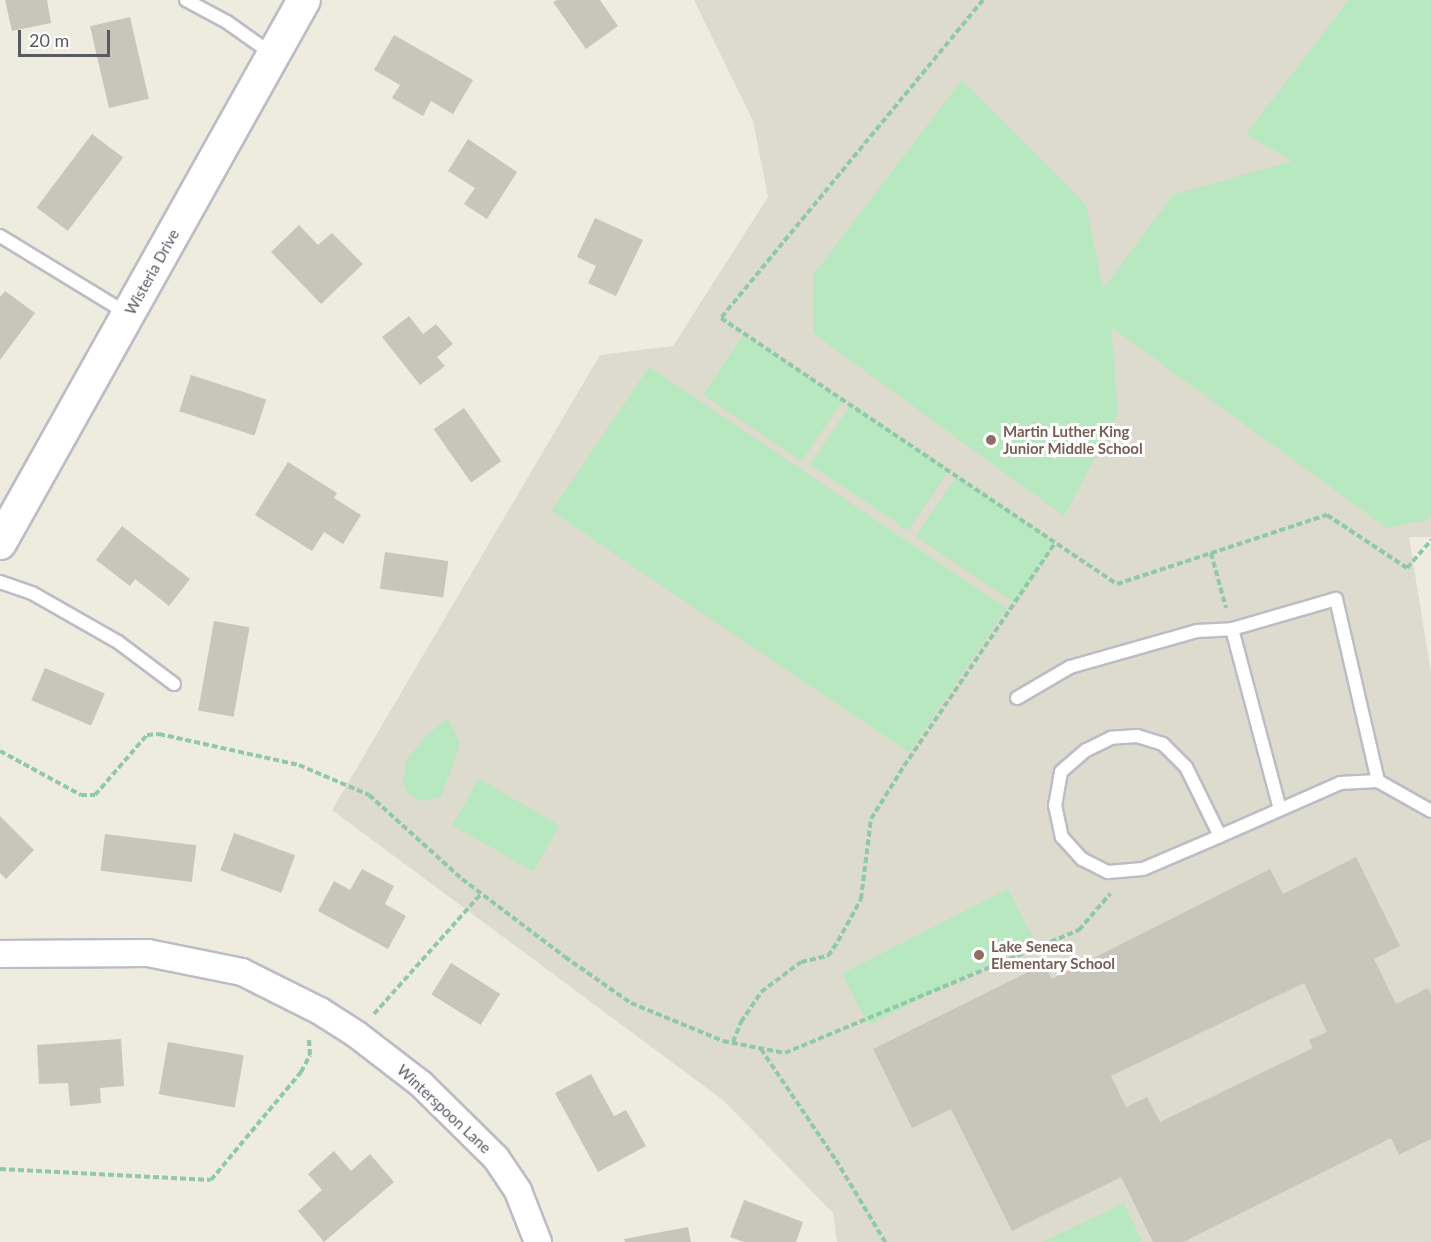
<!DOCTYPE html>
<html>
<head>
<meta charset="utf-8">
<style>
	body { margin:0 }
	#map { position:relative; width:1431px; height:1242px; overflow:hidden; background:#edecde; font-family:Lato,sans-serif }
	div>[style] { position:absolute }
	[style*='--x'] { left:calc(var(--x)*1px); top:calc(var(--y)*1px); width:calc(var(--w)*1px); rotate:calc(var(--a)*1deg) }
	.education>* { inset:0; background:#dcdbcd }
	.green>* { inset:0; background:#b7e8bf; transform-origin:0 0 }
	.building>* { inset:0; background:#c8c6bb; transform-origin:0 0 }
	.path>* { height:4px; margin-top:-2px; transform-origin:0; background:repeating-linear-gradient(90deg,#90c9a8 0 6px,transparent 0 9px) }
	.roads { filter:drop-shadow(2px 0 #bcbdc4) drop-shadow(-2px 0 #bcbdc4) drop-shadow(0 2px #bcbdc4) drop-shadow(0 -2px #bcbdc4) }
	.service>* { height:12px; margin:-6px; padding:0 6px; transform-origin:6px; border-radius:6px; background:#fff }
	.minor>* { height:26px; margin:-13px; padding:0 13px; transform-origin:13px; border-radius:13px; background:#fff }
	.tertiary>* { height:32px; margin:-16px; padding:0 16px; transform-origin:16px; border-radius:16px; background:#fff }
	.dots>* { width:16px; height:16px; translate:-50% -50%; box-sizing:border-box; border:3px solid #fff; border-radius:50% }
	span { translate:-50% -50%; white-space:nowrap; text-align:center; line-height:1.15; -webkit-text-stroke:6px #fff; paint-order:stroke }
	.street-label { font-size:15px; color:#585a61 }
	.education-label { font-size:15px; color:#785e54; font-weight:700 }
	.left { translate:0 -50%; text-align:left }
	.scale { position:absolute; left:18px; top:30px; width:92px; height:27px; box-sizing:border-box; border:3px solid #585a61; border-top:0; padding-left:8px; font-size:18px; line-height:21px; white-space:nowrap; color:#585a61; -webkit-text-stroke:4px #fff; paint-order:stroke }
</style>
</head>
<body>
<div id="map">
	<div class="education">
		<i style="clip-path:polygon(694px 0,1431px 0,1431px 537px,1409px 537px,1431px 673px,1431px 1242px,837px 1242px,833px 1213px,723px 1100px,332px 810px,600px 355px,673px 346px,768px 197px,753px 121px)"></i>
	</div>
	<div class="green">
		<i style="clip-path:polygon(1349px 0,1431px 0,1431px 513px,1426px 520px,1387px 528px,1111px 327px,1118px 414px,1064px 516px,813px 333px,813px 275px,962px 80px,1086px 205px,1103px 289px,1173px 195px,1292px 161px,1246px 134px)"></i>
		<i style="left:744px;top:334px;width:119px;height:73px;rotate:34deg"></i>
		<i style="left:649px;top:367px;width:431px;height:174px;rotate:34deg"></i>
		<i style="left:851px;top:404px;width:118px;height:73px;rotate:34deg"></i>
		<i style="left:957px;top:476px;width:119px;height:73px;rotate:34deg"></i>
		<i style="clip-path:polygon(448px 719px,460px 744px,441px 797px,419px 801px,407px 792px,403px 782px,407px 759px,429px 733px)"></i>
		<i style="left:479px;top:779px;width:93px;height:53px;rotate:30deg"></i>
		<i style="left:1008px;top:889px;width:58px;height:186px;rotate:63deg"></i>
		<i style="clip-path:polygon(1124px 1203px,1142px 1242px,1043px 1242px)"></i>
	</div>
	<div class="building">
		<i style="clip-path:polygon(5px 0,47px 0,51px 23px,12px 31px)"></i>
		<i style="clip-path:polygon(557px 0,600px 0,618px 26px,586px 49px,553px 2px)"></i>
		<i style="left:130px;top:17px;width:84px;height:41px;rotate:77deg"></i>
		<i style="clip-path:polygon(394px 35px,473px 80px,453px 114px,431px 101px,423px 116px,392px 98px,400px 85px,374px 70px)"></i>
		<i style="left:92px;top:134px;width:39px;height:92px;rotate:37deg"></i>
		<i style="clip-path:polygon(468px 139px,517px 172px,487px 219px,464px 204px,475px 188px,448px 171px)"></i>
		<i style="clip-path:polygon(595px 218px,643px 240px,616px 296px,588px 283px,596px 266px,577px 257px)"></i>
		<i style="clip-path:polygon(299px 225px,318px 245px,332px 233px,363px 264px,321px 304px,271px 252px)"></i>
		<i style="clip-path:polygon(5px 291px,35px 313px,0 360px,0 297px)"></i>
		<i style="clip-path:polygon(409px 316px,423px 334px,436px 324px,453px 344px,437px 357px,445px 366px,420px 385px,382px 337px)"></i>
		<i style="left:191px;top:375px;width:79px;height:38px;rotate:18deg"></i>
		<i style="left:464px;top:408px;width:65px;height:37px;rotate:55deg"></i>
		<i style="clip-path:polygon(288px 462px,337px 493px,334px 498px,361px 515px,343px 544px,324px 532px,312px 551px,255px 515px)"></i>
		<i style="clip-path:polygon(122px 526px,190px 579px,169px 606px,135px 579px,130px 586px,96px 560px)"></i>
		<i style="left:385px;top:552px;width:64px;height:37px;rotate:8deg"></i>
		<i style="left:214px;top:621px;width:36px;height:91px;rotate:10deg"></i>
		<i style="left:45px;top:668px;width:65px;height:35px;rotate:23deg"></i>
		<i style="clip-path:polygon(0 816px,34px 850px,6px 879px,0 873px)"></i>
		<i style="left:234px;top:833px;width:65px;height:40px;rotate:20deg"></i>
		<i style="left:105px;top:834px;width:92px;height:37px;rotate:7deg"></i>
		<i style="clip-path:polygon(evenodd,1356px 857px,1400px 946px,1374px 959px,1396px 1004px,1428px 988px,1431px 994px,1431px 1139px,1399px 1155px,1391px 1138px,1183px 1242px,1153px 1242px,1121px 1177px,1012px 1231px,951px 1109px,912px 1128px,873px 1049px,1044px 964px,1052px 979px,1270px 869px,1283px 894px,1356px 857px,1304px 983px,1327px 1032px,1309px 1040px,1313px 1048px,1160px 1122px,1147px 1097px,1126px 1107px,1111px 1076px,1304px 983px)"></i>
		<i style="clip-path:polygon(362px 869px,394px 886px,385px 904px,406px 916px,388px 949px,318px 911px,334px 881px,350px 890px)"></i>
		<i style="left:451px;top:963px;width:58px;height:37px;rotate:32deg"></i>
		<i style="clip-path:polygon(121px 1039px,124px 1086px,100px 1088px,101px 1103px,70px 1106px,68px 1083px,39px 1084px,37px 1045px)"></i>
		<i style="left:168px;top:1042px;width:77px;height:53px;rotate:10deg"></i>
		<i style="clip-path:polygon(591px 1074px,614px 1116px,626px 1110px,646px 1146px,598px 1172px,555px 1093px)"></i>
		<i style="clip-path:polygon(334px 1151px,351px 1171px,370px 1154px,394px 1182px,324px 1242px,298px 1211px,322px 1190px,308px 1174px)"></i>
		<i style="clip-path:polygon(744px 1200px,803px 1222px,796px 1242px,744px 1242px,730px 1237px)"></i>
		<i style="clip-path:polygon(688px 1227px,691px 1242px,625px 1242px,624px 1239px)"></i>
	</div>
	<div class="path">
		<i style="--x:983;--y:0;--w:412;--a:129.5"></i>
		<i style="--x:721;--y:318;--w:477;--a:33.9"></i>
		<i style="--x:1117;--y:584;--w:221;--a:-18.2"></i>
		<i style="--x:1327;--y:515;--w:96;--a:33.5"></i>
		<i style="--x:1407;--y:568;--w:37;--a:-49"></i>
		<i style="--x:1211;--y:553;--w:57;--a:74.7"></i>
		<i style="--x:0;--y:751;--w:92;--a:28.5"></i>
		<i style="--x:81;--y:795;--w:14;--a:0"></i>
		<i style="--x:95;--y:795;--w:79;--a:-49.1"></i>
		<i style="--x:147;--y:735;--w:12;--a:-5"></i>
		<i style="--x:159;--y:734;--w:143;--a:12.5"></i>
		<i style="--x:299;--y:765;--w:76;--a:23.2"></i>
		<i style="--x:369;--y:795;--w:125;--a:42.1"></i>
		<i style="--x:462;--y:879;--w:129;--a:37.1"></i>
		<i style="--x:565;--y:957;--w:80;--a:34.9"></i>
		<i style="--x:631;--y:1003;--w:100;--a:22.4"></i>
		<i style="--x:723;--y:1041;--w:63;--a:11"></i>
		<i style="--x:785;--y:1053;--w:319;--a:-22.7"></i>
		<i style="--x:1079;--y:930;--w:48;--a:-49.3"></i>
		<i style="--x:374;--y:1014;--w:161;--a:-48.3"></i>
		<i style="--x:733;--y:1042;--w:22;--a:-68"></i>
		<i style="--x:741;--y:1022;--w:36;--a:-56"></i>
		<i style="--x:761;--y:992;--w:50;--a:-36.9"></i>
		<i style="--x:801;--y:962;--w:28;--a:-13"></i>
		<i style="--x:828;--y:956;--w:18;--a:-56"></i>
		<i style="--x:838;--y:941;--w:48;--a:-61.3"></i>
		<i style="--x:861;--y:899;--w:81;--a:-82.9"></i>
		<i style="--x:871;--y:819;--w:62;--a:-58.1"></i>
		<i style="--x:904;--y:766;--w:269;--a:-55.9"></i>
		<i style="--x:761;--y:1049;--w:134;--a:56"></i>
		<i style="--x:836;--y:1160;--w:96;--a:59.1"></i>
		<i style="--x:0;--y:1169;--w:211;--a:3"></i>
		<i style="--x:211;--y:1180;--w:141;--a:-50.2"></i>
		<i style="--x:301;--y:1072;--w:19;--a:-62"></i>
		<i style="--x:310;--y:1055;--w:16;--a:-94"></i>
	</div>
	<div class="roads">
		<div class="service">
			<i style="--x:186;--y:0;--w:47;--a:28.2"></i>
			<i style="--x:227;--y:22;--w:55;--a:35.4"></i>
			<i style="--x:0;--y:236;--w:150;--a:31.4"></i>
			<i style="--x:0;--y:582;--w:34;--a:19"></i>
			<i style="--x:32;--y:593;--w:99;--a:29.7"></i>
			<i style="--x:118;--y:642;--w:70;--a:36.9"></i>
			<i style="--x:1232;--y:629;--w:186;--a:75.1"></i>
			<i style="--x:1017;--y:698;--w:61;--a:-30.3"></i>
			<i style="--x:1070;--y:667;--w:132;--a:-15.8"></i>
			<i style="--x:1197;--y:631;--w:35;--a:-3"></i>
			<i style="--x:1232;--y:629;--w:108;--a:-16.1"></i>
			<i style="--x:1336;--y:599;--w:187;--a:77"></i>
			<i style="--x:1220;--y:836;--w:77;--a:-116.2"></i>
			<i style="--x:1186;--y:767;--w:33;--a:-135"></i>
			<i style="--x:1163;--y:744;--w:27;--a:-163"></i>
			<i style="--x:1137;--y:736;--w:26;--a:176"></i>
			<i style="--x:1111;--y:738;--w:28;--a:154"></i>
			<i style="--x:1086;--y:750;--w:33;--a:139"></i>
			<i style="--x:1061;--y:772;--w:34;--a:100"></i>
			<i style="--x:1055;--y:805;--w:33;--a:78"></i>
			<i style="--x:1062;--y:837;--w:30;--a:48"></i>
			<i style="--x:1082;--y:859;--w:29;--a:27"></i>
			<i style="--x:1108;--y:872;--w:35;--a:-5"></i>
			<i style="--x:1143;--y:869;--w:84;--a:-23.2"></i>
			<i style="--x:1220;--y:836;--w:131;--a:-23.8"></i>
			<i style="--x:1340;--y:783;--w:38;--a:-3"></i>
			<i style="--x:1378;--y:781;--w:61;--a:29.5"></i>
		</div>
		<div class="minor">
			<i style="--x:0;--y:954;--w:148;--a:-0.4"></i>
			<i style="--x:148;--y:953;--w:96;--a:11.4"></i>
			<i style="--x:242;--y:972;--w:87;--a:26.6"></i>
			<i style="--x:320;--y:1011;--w:43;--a:32.6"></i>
			<i style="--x:356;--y:1034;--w:82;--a:37.6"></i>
			<i style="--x:421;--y:1084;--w:105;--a:44.6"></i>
			<i style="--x:496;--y:1158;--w:40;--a:56"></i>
			<i style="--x:518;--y:1191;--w:55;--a:68.6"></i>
		</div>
		<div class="tertiary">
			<i style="--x:0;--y:543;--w:622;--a:-60.76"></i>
		</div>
	</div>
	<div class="dots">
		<i style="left:991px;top:440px;background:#8d6e63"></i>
		<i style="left:979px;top:955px;background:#8d6e63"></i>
	</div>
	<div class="street-label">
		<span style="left:152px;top:272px;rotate:-61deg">Wisteria Drive</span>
		<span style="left:444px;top:1109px;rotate:43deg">Winterspoon Lane</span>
	</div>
	<div class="education-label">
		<span class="left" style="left:1003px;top:440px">Martin Luther King<br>Junior Middle School</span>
		<span class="left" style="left:991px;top:955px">Lake Seneca<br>Elementary School</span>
	</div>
	<div class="scale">20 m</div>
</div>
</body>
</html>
